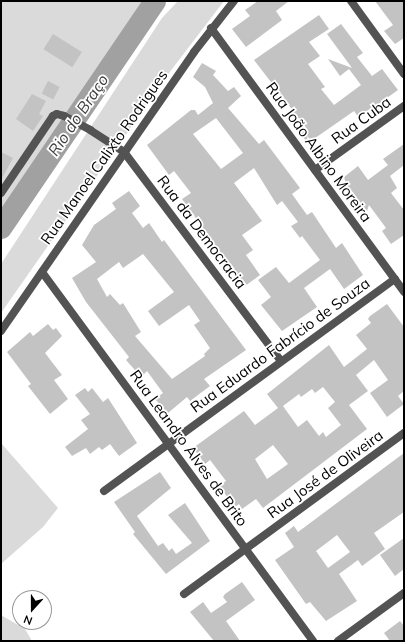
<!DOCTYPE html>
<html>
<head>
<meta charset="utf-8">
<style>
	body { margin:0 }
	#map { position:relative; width:405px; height:642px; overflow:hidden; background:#fff; font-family:Mulish,sans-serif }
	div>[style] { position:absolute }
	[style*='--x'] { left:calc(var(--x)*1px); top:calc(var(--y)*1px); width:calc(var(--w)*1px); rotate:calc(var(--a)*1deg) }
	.green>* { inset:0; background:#dadada }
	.river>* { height:22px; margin:-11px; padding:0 11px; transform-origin:11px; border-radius:11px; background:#a1a1a1 }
	.building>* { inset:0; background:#c3c3c3; transform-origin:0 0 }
	.street>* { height:8px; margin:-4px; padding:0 4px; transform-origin:4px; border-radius:4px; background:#535353 }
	span { translate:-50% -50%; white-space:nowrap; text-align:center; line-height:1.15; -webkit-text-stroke:3.5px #fff; paint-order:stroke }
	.street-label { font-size:15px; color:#000 }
	.water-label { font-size:16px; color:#424242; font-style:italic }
	.frame { position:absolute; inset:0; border:2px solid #000; pointer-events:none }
	.north { position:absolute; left:12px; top:590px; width:40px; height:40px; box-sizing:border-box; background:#fff; border:1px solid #999; border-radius:50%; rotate:201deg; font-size:11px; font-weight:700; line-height:16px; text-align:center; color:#000 }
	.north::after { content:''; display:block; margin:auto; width:14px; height:18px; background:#000; clip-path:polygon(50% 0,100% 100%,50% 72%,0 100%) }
</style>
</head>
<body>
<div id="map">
	<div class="green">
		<i style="clip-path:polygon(1px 1px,165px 1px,1px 241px)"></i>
		<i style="clip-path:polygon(178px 1px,224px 1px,169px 73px,1px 313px,1px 264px,162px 18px)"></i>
		<i style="clip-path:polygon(1px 443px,58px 508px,43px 527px,1px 564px)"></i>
		<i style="clip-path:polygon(1px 615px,25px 629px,32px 641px,1px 641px)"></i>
	</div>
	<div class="river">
		<i style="--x:1;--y:228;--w:274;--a:-55.8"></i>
	</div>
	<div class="building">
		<i style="clip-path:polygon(258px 1px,289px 1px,276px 11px,282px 20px,246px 47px,232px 29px,250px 16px,245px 10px)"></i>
		<i style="clip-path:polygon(375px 1px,404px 1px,404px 38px,395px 44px,384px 31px,393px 25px)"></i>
		<i style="clip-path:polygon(319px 15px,329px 29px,309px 42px,320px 56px,308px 64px,325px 87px,321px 89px,334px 105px,361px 85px,349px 69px,340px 76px,328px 59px,352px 68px,327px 34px,341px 24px,363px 53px,357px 57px,372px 76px,382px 69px,398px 90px,359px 118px,354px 111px,308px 143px,300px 134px,307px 129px,254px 60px)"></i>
		<i style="left:53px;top:34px;width:34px;height:18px;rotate:32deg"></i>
		<i style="clip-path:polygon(evenodd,202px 63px,216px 71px,213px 75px,228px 91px,234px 87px,241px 96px,228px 108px,259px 144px,264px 140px,300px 188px,292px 194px,307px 215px,312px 212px,336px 248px,342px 243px,363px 275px,344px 289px,330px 269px,304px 288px,317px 307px,282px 331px,261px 305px,271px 297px,258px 280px,276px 267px,289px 283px,320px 260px,302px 236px,300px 238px,291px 226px,298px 222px,282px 201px,277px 205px,254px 168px,234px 183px,262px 221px,242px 235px,253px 250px,246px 255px,260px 275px,245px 286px,182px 199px,191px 193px,174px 171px,169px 175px,147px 145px,191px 110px,195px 110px,198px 115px,213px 103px,205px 87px,193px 77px,202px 63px,216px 118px,243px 153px,221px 169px,193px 134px,216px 118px)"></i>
		<i style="left:48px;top:81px;width:13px;height:14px;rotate:27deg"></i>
		<i style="clip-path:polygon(32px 94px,46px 101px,39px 114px,43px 116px,33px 131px,16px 119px)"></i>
		<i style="clip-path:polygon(404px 144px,404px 165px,390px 176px,397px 188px,391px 193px,404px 210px,404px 235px,391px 244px,382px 231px,386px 228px,369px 205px,367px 211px,346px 184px,344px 177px,358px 166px,368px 180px,388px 165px,383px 159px)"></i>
		<i style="clip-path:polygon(1px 152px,13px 158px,1px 180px)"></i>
		<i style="clip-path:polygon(evenodd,129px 191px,140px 206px,132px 213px,143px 228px,149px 223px,162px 242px,164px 240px,246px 350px,204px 379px,210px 386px,190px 401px,187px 397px,168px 413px,155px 399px,163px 393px,147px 371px,141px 377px,126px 360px,129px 357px,86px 302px,72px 278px,96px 262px,82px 245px,94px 225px,116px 209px,112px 203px,129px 191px,143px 254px,174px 292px,148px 311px,159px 326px,189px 305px,200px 321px,194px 325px,210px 348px,204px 354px,205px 356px,172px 379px,135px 336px,141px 332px,123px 303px,120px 305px,110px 294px,107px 297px,97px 279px,119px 262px,123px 268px,143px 254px)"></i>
		<i style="clip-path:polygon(evenodd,387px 304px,404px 327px,404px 391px,398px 396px,404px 404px,387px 417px,370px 393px,388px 380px,374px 360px,356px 375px,368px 391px,349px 405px,367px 429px,263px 508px,256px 499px,242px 509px,239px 504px,235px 507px,219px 486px,226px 481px,210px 460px,205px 464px,193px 448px,244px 411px,255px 425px,278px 408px,267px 394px,329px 345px,344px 367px,367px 349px,356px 335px,371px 323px,368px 319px,370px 316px,387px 304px,323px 387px,335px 402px,328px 408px,341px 425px,326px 437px,323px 432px,319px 436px,307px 420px,298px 427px,283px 406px,299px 394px,301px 397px,312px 389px,315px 393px,323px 387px,387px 304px,273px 445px,288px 464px,267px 479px,255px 459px,273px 445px)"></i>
		<i style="clip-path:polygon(48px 324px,53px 330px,56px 328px,62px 336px,45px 353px,62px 375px,54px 380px,68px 399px,50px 414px,28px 386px,31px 384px,7px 352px,30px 332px,33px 336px)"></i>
		<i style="clip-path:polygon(85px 388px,88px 392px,92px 388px,103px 402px,108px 398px,137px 443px,119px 456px,110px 444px,102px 450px,99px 447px,90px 454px,86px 448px,72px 456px,65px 447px,88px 429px,81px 420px,90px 414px,75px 395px)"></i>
		<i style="clip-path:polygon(evenodd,404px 453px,404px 512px,374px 533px,385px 549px,362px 566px,358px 560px,339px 574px,357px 601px,326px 621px,310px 602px,306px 604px,275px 560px,294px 547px,285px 533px,294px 526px,298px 532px,404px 453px,337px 535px,350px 552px,328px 568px,316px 551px,337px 535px)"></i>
		<i style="clip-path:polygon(160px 472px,171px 488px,137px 516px,158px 546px,163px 543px,169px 551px,172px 548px,176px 554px,192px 543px,168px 515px,185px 503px,210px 541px,166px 574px,133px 534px,135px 532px,114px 502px)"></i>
		<i style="clip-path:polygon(404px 538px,404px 569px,395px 576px,380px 555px)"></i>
		<i style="clip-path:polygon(242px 582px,255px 600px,226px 621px,240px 641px,214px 641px,190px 612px,203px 602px,211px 613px,227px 602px,223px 597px,225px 594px)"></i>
		<i style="clip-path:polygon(400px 621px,404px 626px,404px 641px,390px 641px,384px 633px)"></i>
	</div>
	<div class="street">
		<i style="--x:351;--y:1;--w:90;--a:54"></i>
		<i style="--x:211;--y:28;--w:327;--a:53.8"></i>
		<i style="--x:315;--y:170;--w:110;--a:-35.7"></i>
		<i style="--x:1;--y:193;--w:93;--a:-56"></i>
		<i style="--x:53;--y:116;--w:4;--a:-27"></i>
		<i style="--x:57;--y:114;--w:7;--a:16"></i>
		<i style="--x:64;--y:116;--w:30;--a:28"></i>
		<i style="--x:90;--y:130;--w:40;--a:32.9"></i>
		<i style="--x:124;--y:152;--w:261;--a:53.1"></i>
		<i style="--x:42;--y:272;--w:458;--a:53.7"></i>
		<i style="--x:1;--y:331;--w:339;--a:-55.3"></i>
		<i style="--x:194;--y:52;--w:65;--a:-51.9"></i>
		<i style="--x:104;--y:491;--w:360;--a:-36.1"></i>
		<i style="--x:184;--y:594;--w:273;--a:-36.2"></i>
		<i style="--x:338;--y:641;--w:82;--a:-36"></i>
	</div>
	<div class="street-label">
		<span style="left:361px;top:120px;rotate:-36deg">Rua Cuba</span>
		<span style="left:319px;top:152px;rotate:54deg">Rua João Albino Moreira</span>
		<span style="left:104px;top:157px;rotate:-55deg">Rua Manoel Calixto Rodrigues</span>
		<span style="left:202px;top:232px;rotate:53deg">Rua da Democracia</span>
		<span style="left:280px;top:345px;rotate:-36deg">Rua Eduardo Fabrício de Souza</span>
		<span style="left:189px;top:448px;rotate:54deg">Rua Leandro Alves de Brito</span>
		<span style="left:325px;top:474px;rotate:-36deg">Rua José de Oliveira</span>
	</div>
	<div class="water-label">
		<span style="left:78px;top:115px;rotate:-56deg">Rio do Braço</span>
	</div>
	<div class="frame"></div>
	<div class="north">N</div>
</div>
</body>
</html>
